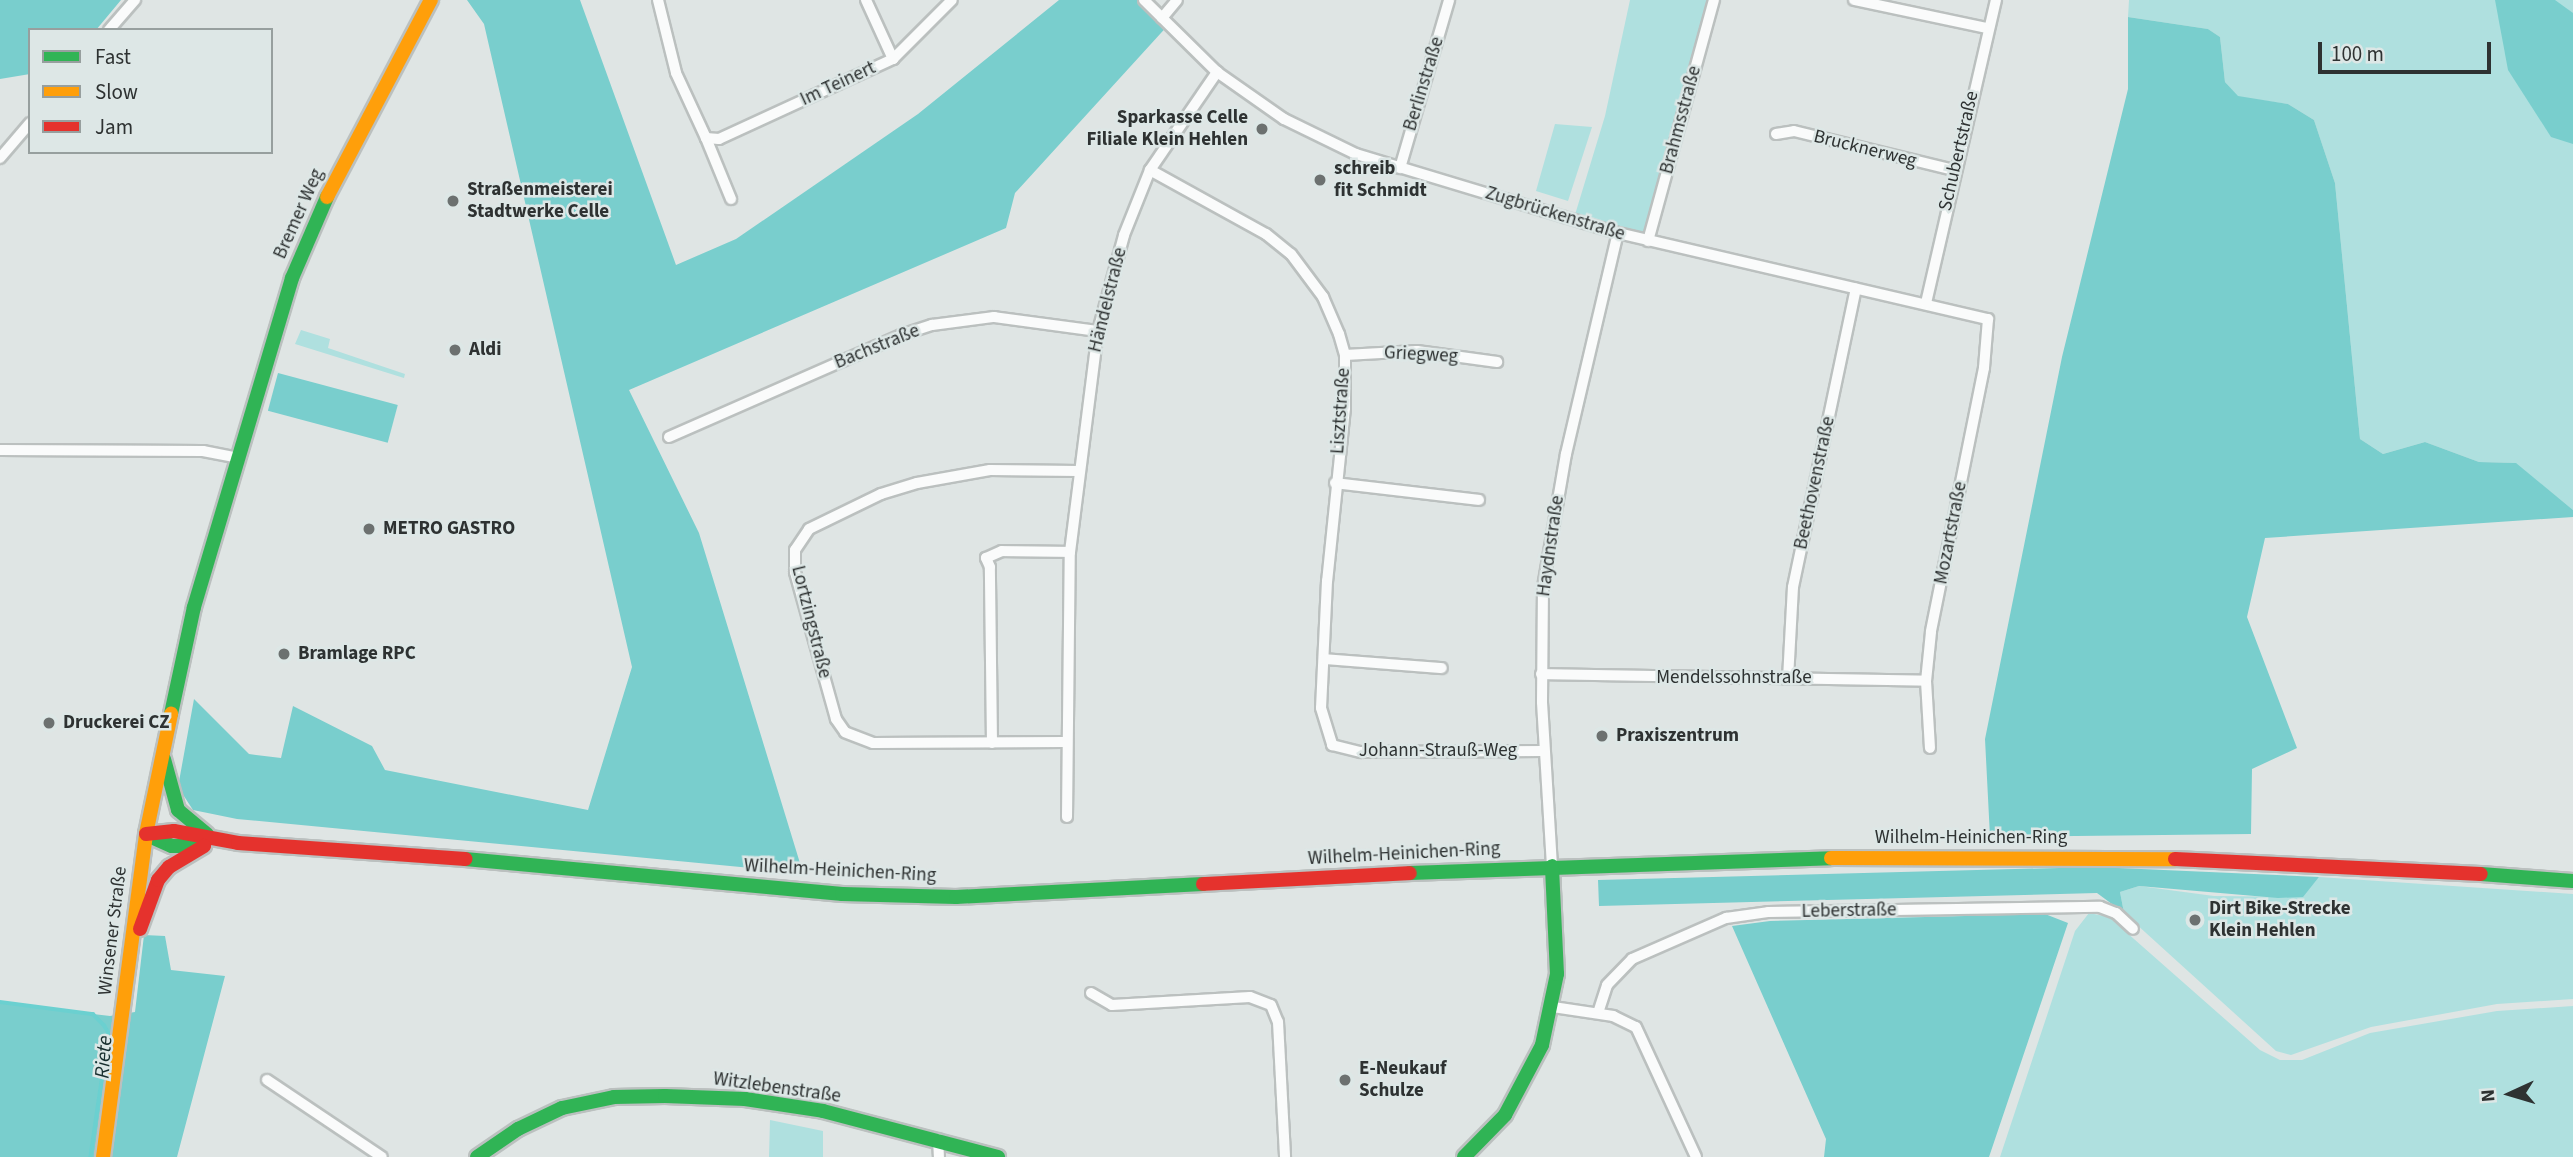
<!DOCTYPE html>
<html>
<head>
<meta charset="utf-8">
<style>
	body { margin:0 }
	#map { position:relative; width:2573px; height:1157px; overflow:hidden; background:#dfe5e4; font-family:"Source Sans 3",sans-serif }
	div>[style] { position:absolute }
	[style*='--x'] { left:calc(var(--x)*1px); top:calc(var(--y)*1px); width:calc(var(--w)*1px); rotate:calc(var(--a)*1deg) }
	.green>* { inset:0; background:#afe0df }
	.forest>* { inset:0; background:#79cecd; transform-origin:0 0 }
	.stream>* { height:3.5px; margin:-1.75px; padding:0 1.75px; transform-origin:1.75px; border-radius:1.75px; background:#6bd0d0 }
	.roads { filter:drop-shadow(2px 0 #bbc0bf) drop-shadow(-2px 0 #bbc0bf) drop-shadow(0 2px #bbc0bf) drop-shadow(0 -2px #bbc0bf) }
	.street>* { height:10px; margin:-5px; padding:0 5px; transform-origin:5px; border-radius:5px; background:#fafbfb }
	.fast>* { height:14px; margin:-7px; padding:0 7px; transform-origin:7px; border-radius:7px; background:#30b455 }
	.slow>* { height:14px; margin:-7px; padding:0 7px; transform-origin:7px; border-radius:7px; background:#ff9f0a }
	.jam>* { height:14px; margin:-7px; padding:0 7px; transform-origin:7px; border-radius:7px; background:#e5322d }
	.dots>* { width:19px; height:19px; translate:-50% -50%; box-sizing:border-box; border:4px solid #dde7e6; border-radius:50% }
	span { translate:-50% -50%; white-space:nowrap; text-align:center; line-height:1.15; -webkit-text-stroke:5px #dde7e6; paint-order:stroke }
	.street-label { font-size:19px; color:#2e3232 }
	.poi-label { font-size:19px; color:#2e3232; font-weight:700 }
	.right { translate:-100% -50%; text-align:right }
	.left { translate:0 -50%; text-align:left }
	.water-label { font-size:21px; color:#172e2e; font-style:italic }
	.legend { position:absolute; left:28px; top:28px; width:245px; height:126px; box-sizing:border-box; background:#dde7e6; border:2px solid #979f9e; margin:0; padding:9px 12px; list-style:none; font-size:21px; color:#2e3232 }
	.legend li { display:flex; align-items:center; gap:14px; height:35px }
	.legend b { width:35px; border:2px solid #979f9e }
	.north { position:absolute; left:2475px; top:1059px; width:70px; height:70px; -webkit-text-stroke:5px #dde7e6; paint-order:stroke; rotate:266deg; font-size:19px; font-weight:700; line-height:28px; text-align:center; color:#2e3232 }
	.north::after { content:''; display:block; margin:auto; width:24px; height:32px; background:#2e3232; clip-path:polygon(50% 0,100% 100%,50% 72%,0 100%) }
	.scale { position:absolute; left:2318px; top:42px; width:173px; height:32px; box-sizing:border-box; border:4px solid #2e3232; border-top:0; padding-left:9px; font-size:21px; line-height:24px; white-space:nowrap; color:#2e3232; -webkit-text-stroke:5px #dde7e6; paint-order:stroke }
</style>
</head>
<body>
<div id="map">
	<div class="green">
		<i style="clip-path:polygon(1630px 0,1714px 0,1648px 241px,1574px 218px,1605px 116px)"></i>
		<i style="clip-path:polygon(2129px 0,2573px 0,2573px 510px,2515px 463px,2479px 462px,2425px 442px,2383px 454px,2360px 439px,2335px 183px,2314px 120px,2288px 104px,2238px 97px,2225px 82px,2220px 37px,2208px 29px,2128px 17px)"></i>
		<i style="clip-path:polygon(1555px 124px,1592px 127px,1568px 201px,1536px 191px)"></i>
		<i style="clip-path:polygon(301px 330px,330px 339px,328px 348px,405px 374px,404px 378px,295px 344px)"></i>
		<i style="clip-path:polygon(2319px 877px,2573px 894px,2573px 999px,2497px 1004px,2371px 1027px,2291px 1055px,2276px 1051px,2124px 913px,2120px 892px,2139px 886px,2214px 896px,2302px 897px)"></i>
		<i style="clip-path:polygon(2089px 913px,2109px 917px,2260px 1050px,2280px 1060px,2302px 1060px,2370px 1033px,2497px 1011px,2573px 1006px,2573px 1157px,2000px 1157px,2075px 931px)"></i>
		<i style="clip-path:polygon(770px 1120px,823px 1131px,823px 1157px,769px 1157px)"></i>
	</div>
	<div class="forest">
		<i style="clip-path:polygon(0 0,121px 0,96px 30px,30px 30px,30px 74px,0 79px)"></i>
		<i style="clip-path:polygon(467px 0,580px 0,676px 265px,736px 239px,918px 114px,1059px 0,1146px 0,1171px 22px,1015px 193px,1006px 228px,629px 390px,699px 533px,803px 873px,237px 819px,193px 810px,178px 787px,194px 699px,249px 754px,281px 758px,293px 706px,372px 746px,385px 770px,588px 810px,632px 667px,484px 24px)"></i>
		<i style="clip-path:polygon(2495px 0,2555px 0,2573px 13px,2573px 144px,2551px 137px,2508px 70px)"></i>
		<i style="clip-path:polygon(2128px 17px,2208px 29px,2220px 37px,2225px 82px,2238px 96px,2288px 104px,2314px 120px,2335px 183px,2360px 439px,2383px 454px,2425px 442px,2479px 462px,2516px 463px,2573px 510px,2573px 517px,2265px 538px,2247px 617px,2297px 748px,2252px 769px,2251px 834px,1990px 837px,1985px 739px,2062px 357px,2128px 89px)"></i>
		<i style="left:278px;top:373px;width:124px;height:39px;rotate:15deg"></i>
		<i style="clip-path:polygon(2096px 867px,2319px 877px,2303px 897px,2278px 898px,2139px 886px,2120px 892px,2124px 913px,2097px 893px,1599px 906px,1598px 880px)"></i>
		<i style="clip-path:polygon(2045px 914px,2068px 923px,1989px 1157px,1824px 1157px,1826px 1139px,1732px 926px,1770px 921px)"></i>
		<i style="clip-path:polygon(144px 935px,165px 936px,171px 970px,225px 976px,177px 1157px,0 1157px,0 1003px,110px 1016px,135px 1012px)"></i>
	</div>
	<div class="stream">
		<i style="--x:0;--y:1002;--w:94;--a:7.4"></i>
		<i style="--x:93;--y:1014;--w:16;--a:45"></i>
		<i style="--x:104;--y:1025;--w:9;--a:58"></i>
		<i style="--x:109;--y:1033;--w:125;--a:98.3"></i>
	</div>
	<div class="roads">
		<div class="street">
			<i style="--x:658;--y:0;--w:75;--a:76.1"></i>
			<i style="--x:676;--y:73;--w:72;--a:65.2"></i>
			<i style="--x:706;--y:138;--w:13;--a:4"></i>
			<i style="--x:719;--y:139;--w:192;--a:-24.7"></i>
			<i style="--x:893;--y:59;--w:83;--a:-45"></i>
			<i style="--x:866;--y:0;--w:65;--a:65.4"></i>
			<i style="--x:1144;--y:0;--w:103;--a:44.6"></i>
			<i style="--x:1217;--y:72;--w:82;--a:35"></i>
			<i style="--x:1284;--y:119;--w:80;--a:25.9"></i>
			<i style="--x:1356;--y:154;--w:274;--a:16.8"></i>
			<i style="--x:1618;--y:233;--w:380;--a:13.1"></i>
			<i style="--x:1988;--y:319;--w:49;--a:94.7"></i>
			<i style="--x:1984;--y:368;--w:269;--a:101.4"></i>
			<i style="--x:1931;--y:632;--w:49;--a:95.8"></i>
			<i style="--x:1926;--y:681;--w:67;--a:86.6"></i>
			<i style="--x:1854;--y:0;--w:136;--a:11.9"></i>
			<i style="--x:1162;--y:18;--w:23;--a:-50"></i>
			<i style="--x:109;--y:30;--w:40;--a:-49"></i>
			<i style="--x:1776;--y:134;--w:18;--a:-9"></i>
			<i style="--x:1794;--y:131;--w:165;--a:13.7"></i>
			<i style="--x:706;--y:138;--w:66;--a:67.7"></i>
			<i style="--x:0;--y:158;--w:46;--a:-49.4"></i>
			<i style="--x:1400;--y:168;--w:175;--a:-73.7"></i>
			<i style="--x:1150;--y:170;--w:132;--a:28.9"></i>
			<i style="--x:1266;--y:234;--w:32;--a:39"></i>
			<i style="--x:1291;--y:254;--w:54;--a:53.3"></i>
			<i style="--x:1323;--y:297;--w:40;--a:66.6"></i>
			<i style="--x:1339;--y:334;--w:22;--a:74"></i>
			<i style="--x:1345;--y:355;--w:53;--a:90"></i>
			<i style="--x:1345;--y:408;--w:174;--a:95.9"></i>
			<i style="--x:1327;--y:581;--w:127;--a:92.7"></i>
			<i style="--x:1321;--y:708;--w:39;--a:73"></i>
			<i style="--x:1332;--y:745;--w:30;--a:14"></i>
			<i style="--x:1361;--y:752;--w:183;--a:-0.3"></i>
			<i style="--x:1648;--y:241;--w:250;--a:-74.7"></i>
			<i style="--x:1926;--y:303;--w:311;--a:-77"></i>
			<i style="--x:1345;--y:355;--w:72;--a:-3.2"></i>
			<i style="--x:1417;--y:351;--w:81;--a:7.8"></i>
			<i style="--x:669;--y:437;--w:253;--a:-23.7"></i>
			<i style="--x:901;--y:335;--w:33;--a:-18"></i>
			<i style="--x:932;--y:325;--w:63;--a:-7.4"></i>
			<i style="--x:994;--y:317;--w:105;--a:7.7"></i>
			<i style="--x:0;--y:450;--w:203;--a:0.3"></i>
			<i style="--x:203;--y:451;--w:36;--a:11"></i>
			<i style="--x:1335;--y:483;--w:145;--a:6.7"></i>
			<i style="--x:1324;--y:659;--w:118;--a:4.4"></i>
			<i style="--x:1541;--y:674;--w:385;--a:1"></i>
			<i style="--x:1788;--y:679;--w:92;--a:-86.9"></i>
			<i style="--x:1793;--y:587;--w:305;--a:-78.1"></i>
			<i style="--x:1065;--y:742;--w:192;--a:179.7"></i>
			<i style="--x:873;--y:743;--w:30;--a:-159"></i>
			<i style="--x:845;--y:732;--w:16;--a:-125"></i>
			<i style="--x:836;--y:719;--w:153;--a:-105.6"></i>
			<i style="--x:795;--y:572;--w:22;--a:-90"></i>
			<i style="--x:795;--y:550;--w:25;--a:-56"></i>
			<i style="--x:809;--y:529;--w:80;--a:-25.9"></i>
			<i style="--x:881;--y:494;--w:38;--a:-17"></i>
			<i style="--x:917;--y:483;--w:74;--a:-10.1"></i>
			<i style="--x:990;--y:470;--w:88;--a:0.7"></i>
			<i style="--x:992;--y:743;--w:176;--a:-90.7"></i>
			<i style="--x:990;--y:567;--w:10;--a:-114"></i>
			<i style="--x:986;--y:558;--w:17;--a:-24"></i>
			<i style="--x:1002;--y:551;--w:68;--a:0.8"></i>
			<i style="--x:1067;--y:817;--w:265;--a:-89.4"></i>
			<i style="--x:1070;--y:552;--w:223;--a:-82.8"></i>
			<i style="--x:1098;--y:331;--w:99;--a:-74.8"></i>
			<i style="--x:1124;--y:235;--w:70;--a:-68.2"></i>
			<i style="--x:1150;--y:170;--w:119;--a:-55.6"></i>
			<i style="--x:1552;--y:866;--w:164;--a:-93.5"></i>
			<i style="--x:1542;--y:702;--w:115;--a:-89.5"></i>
			<i style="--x:1543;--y:587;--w:135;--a:-80.2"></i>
			<i style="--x:1566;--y:454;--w:227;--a:-76.8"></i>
			<i style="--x:1091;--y:993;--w:24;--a:30"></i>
			<i style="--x:1112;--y:1005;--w:138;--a:-3.3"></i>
			<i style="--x:1250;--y:997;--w:22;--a:21"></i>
			<i style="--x:1271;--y:1005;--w:18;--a:68"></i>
			<i style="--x:1278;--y:1022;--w:135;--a:87"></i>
			<i style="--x:1553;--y:1007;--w:61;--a:8.5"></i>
			<i style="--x:1613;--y:1016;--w:25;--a:26"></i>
			<i style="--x:1636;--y:1027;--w:143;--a:65.2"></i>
			<i style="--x:1598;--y:1013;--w:29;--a:-72"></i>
			<i style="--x:1607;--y:985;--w:36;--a:-46"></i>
			<i style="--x:1632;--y:959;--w:103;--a:-23.6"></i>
			<i style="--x:1726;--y:918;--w:42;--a:-8.1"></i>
			<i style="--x:1768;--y:912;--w:332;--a:-0.9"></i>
			<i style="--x:2100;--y:907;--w:17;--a:21"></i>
			<i style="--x:2116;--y:913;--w:23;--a:43"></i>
			<i style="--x:267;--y:1080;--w:138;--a:33.8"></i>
			<i style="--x:938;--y:1139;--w:18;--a:87"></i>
		</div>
		<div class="fast">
			<i style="--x:171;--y:714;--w:109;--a:-77.9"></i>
			<i style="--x:194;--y:607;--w:343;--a:-73.4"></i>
			<i style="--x:292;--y:278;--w:88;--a:-66.6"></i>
			<i style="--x:164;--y:759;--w:53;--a:74.6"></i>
			<i style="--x:178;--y:810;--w:38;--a:40"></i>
			<i style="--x:147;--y:835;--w:27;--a:24"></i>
			<i style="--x:172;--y:846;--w:29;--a:0"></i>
			<i style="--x:465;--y:859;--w:379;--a:5.3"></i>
			<i style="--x:842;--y:894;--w:114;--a:1.5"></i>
			<i style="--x:956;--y:897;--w:247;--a:-3"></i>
			<i style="--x:1410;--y:873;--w:421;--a:-2"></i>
			<i style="--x:2481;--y:874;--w:92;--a:4.4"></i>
			<i style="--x:477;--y:1157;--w:50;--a:-34.3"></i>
			<i style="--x:518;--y:1129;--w:49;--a:-25.5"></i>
			<i style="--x:562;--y:1108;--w:53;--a:-11.9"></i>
			<i style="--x:614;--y:1097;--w:51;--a:-1.1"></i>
			<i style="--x:665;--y:1096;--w:80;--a:2.1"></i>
			<i style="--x:745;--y:1099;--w:79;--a:8.7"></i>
			<i style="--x:823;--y:1111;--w:181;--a:14.7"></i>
			<i style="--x:1464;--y:1157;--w:59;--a:-45.7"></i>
			<i style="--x:1505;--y:1115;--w:79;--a:-62.1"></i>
			<i style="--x:1542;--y:1045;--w:73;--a:-78.1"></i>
			<i style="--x:1557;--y:974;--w:108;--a:-92.7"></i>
		</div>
		<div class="slow">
			<i style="--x:327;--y:197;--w:223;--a:-62.2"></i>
			<i style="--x:1831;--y:858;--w:344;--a:0.2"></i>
			<i style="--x:103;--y:1157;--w:326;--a:-82.4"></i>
			<i style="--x:146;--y:834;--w:123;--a:-78.2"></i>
		</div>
		<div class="jam">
			<i style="--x:146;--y:834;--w:28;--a:-6"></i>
			<i style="--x:174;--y:831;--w:65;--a:10.6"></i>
			<i style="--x:238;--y:843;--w:228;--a:4"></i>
			<i style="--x:2175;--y:859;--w:306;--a:2.8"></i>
			<i style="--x:1203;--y:884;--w:207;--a:-3"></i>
			<i style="--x:140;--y:929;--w:52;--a:-69.8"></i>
			<i style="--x:158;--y:880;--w:17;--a:-50"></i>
			<i style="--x:169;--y:867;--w:41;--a:-31"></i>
		</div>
	</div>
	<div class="dots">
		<i style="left:1262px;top:129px;background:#6c7170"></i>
		<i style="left:1320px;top:180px;background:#6c7170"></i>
		<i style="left:453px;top:201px;background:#6c7170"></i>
		<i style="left:455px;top:350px;background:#6c7170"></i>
		<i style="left:369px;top:529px;background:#6c7170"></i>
		<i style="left:284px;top:654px;background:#6c7170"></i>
		<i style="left:49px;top:723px;background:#6c7170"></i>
		<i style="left:1602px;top:736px;background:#6c7170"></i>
		<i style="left:2195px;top:920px;background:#6c7170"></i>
		<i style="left:1345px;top:1080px;background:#6c7170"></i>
	</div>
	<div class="street-label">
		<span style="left:838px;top:84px;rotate:-25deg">Im Teinert</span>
		<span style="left:1424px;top:84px;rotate:-73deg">Berlinstraße</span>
		<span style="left:1681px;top:120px;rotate:-75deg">Brahmsstraße</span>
		<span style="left:1865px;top:149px;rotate:14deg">Brucknerweg</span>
		<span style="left:1959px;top:151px;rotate:-77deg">Schubertstraße</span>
		<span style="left:299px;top:214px;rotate:-66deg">Bremer Weg</span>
		<span style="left:1555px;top:214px;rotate:17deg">Zugbrückenstraße</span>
		<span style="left:1108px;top:300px;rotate:-76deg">Händelstraße</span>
		<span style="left:877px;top:347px;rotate:-22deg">Bachstraße</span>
		<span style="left:1421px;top:355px;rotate:3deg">Griegweg</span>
		<span style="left:1341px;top:411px;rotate:-86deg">Lisztstraße</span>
		<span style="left:1815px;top:483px;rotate:-78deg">Beethovenstraße</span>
		<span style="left:1951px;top:533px;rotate:-79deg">Mozartstraße</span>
		<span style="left:1551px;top:546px;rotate:-82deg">Haydnstraße</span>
		<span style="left:811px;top:622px;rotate:76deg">Lortzingstraße</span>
		<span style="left:1734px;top:678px">Mendelssohnstraße</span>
		<span style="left:1438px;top:751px">Johann-Strauß-Weg</span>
		<span style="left:1971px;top:838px">Wilhelm-Heinichen-Ring</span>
		<span style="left:1404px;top:854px;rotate:-3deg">Wilhelm-Heinichen-Ring</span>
		<span style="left:840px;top:871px;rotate:3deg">Wilhelm-Heinichen-Ring</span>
		<span style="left:1849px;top:911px;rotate:-1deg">Leberstraße</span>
		<span style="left:113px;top:931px;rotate:-83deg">Winsener Straße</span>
		<span style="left:777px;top:1088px;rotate:8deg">Witzlebenstraße</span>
	</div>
	<div class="poi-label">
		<span class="right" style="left:1248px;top:129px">Sparkasse Celle<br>Filiale Klein Hehlen</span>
		<span class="left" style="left:1334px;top:180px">schreib<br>fit Schmidt</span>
		<span class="left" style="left:467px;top:201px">Straßenmeisterei<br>Stadtwerke Celle</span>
		<span class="left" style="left:469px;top:350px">Aldi</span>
		<span class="left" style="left:383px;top:529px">METRO GASTRO</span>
		<span class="left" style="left:298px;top:654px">Bramlage RPC</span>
		<span class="left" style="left:63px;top:723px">Druckerei CZ</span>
		<span class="left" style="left:1616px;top:736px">Praxiszentrum</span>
		<span class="left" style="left:2209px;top:920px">Dirt Bike-Strecke<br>Klein Hehlen</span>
		<span class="left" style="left:1359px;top:1080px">E-Neukauf<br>Schulze</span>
	</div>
	<div class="water-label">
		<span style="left:103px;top:1057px;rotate:-86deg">Riete</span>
	</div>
	<ul class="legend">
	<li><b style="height:9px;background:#30b455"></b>Fast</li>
	<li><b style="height:9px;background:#ff9f0a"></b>Slow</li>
	<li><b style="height:9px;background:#e5322d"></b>Jam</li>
	</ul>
	<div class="north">N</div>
	<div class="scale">100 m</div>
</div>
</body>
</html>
